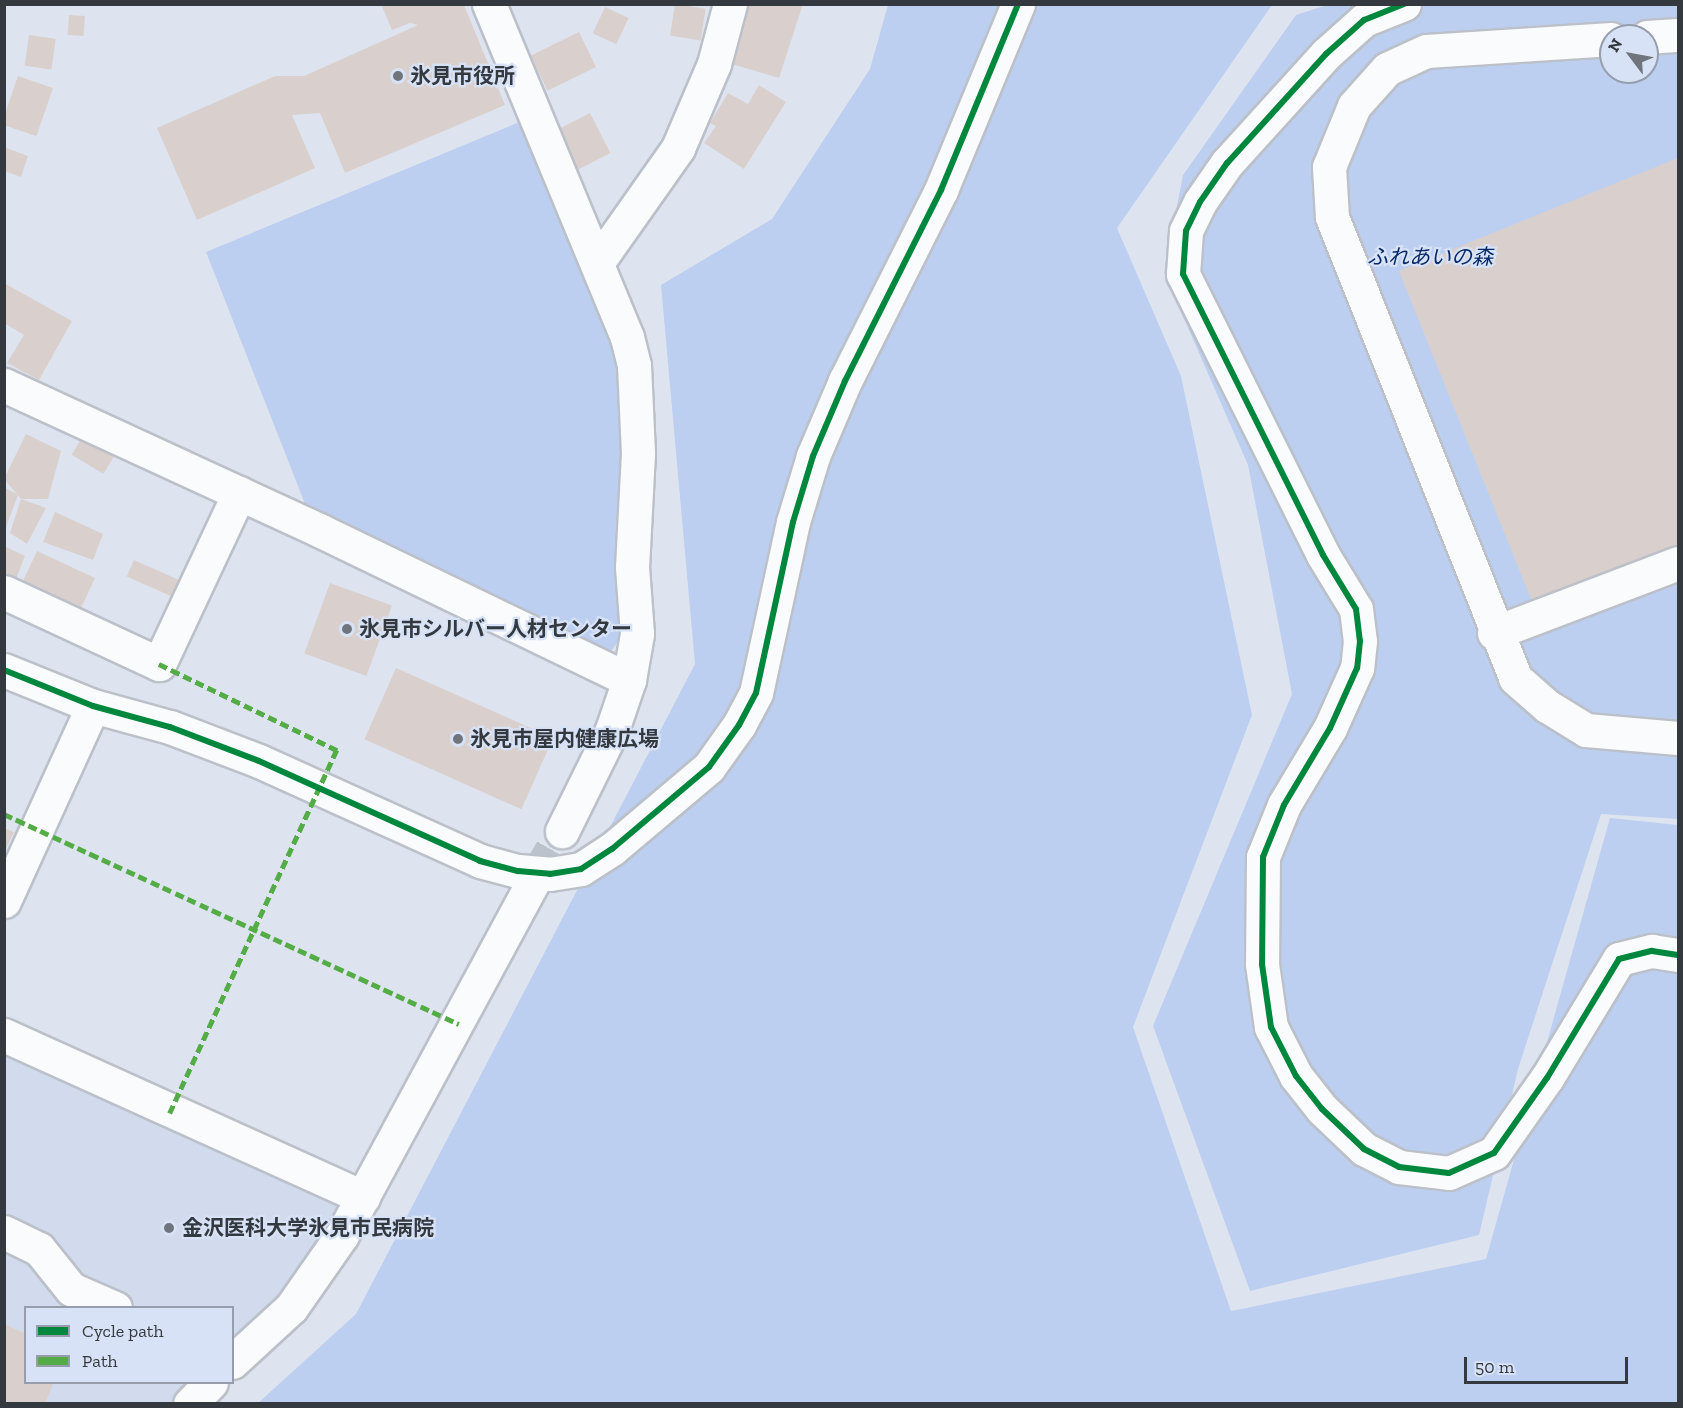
<!DOCTYPE html>
<html>
<head>
<meta charset="utf-8">
<style>
	body { margin:0 }
	#map { position:relative; width:1683px; height:1408px; overflow:hidden; background:#dee4ef; font-family:"Zilla Slab","Noto Sans JP",serif }
	div>[style] { position:absolute }
	[style*='--x'] { left:calc(var(--x)*1px); top:calc(var(--y)*1px); width:calc(var(--w)*1px); rotate:calc(var(--a)*1deg) }
	.built>* { inset:0; background:#d1dbed }
	.green>* { inset:0; background:#bccff0 }
	.building>* { inset:0; background:#d9d0cd; transform-origin:0 0 }
	.minor-tunnel>* { height:33px; margin-top:-16.5px; transform-origin:0; background:repeating-linear-gradient(90deg,#bcc2cc 0 33px,transparent 0 49px) }
	.roads { filter:drop-shadow(2px 0 #bbc0c9) drop-shadow(-2px 0 #bbc0c9) drop-shadow(0 2px #bbc0c9) drop-shadow(0 -2px #bbc0c9) }
	.minor>* { height:33px; margin:-16.5px; padding:0 16.5px; transform-origin:16.5px; border-radius:16.5px; background:#fafbfd }
	.quiet>* { height:4.5px; margin-top:-2.25px; transform-origin:0; background:repeating-linear-gradient(90deg,#54ac46 0 9px,transparent 0 13.5px) }
	.cycleway>* { height:6px; margin:-3px; padding:0 3px; transform-origin:3px; border-radius:3px; background:#00873e }
	.dots>* { width:16px; height:16px; translate:-50% -50%; box-sizing:border-box; border:3px solid #d7e2f6; border-radius:50% }
	span { translate:-50% -50%; white-space:nowrap; text-align:center; line-height:1.15; -webkit-text-stroke:4.5px #d7e2f6; paint-order:stroke }
	.poi-label { font-size:21px; color:#343940; font-weight:700 }
	.left { translate:0 -50%; text-align:left }
	.park-label { font-size:21px; color:#082a67; font-style:italic }
	.frame { position:absolute; inset:0; border:6px solid #343940; pointer-events:none }
	.legend { position:absolute; left:24px; top:1306px; width:210px; height:78px; box-sizing:border-box; background:#d7e2f6; border:2px solid #969ead; margin:0; padding:8px 10px; list-style:none; font-size:18px; color:#343940 }
	.legend li { display:flex; align-items:center; gap:12px; height:30px }
	.legend b { width:30px; border:2px solid #969ead }
	.north { position:absolute; left:1599px; top:24px; width:60px; height:60px; box-sizing:border-box; background:#d7e2f6; border:2px solid #969ead; border-radius:50%; rotate:302deg; font-size:16px; font-weight:700; line-height:24px; text-align:center; color:#343940 }
	.north::after { content:''; display:block; margin:auto; width:21px; height:27px; background:#70757d; clip-path:polygon(50% 0,100% 100%,50% 72%,0 100%) }
	.scale { position:absolute; left:1464px; top:1357px; width:164px; height:27px; box-sizing:border-box; border:3px solid #343940; border-top:0; padding-left:8px; font-size:18px; line-height:21px; white-space:nowrap; color:#343940; -webkit-text-stroke:4px #d7e2f6; paint-order:stroke }
</style>
</head>
<body>
<div id="map">
	<div class="built">
		<i style="clip-path:polygon(5px 1047px,349px 1202px,317px 1253px,233px 1345px,232px 1308px,26px 1308px,26px 1382px,195px 1383px,177px 1403px,5px 1404px)"></i>
	</div>
	<div class="green">
		<i style="clip-path:polygon(888px 5px,1272px 5px,1117px 228px,1181px 376px,1252px 715px,1133px 1027px,1231px 1311px,1486px 1259px,1610px 818px,1678px 825px,1678px 1403px,257px 1404px,356px 1314px,695px 664px,661px 285px,772px 219px,870px 69px)"></i>
		<i style="clip-path:polygon(evenodd,1327px 5px,1678px 5px,1678px 819px,1601px 814px,1518px 1069px,1479px 1235px,1250px 1291px,1153px 1026px,1292px 694px,1248px 465px,1164px 273px,1183px 175px,1296px 15px,1327px 5px,1611px 36px,1647px 36px,1647px 72px,1611px 72px,1611px 36px)"></i>
		<i style="clip-path:polygon(527px 119px,620px 363px,624px 633px,609px 654px,309px 514px,206px 252px)"></i>
	</div>
	<div class="building">
		<i style="clip-path:polygon(381px 4px,464px 5px,505px 105px,345px 173px,320px 113px,292px 115px,315px 168px,197px 220px,157px 128px,275px 76px,304px 76px,418px 25px,410px 23px,392px 30px)"></i>
		<i style="left:675px;top:4px;width:31px;height:32px;rotate:9deg"></i>
		<i style="clip-path:polygon(749px 4px,803px 4px,779px 78px,728px 63px)"></i>
		<i style="left:605px;top:7px;width:26px;height:29px;rotate:25deg"></i>
		<i style="left:69px;top:15px;width:16px;height:20px;rotate:4deg"></i>
		<i style="left:579px;top:32px;width:39px;height:54px;rotate:64deg"></i>
		<i style="left:29px;top:35px;width:27px;height:31px;rotate:8deg"></i>
		<i style="left:18px;top:76px;width:37px;height:51px;rotate:19deg"></i>
		<i style="clip-path:polygon(759px 85px,786px 102px,744px 169px,704px 143px,716px 126px,710px 123px,728px 93px,748px 104px)"></i>
		<i style="left:590px;top:113px;width:45px;height:38px;rotate:63deg"></i>
		<i style="clip-path:polygon(4px 147px,28px 156px,21px 177px,4px 171px)"></i>
		<i style="clip-path:polygon(1678px 158px,1678px 557px,1537px 614px,1399px 271px)"></i>
		<i style="clip-path:polygon(4px 283px,72px 321px,39px 380px,7px 363px,24px 335px,4px 323px)"></i>
		<i style="clip-path:polygon(26px 434px,61px 451px,48px 499px,21px 499px,4px 479px)"></i>
		<i style="left:83px;top:436px;width:37px;height:22px;rotate:31deg"></i>
		<i style="clip-path:polygon(4px 487px,18px 495px,5px 530px,4px 530px)"></i>
		<i style="clip-path:polygon(21px 499px,46px 508px,27px 544px,10px 533px)"></i>
		<i style="clip-path:polygon(55px 512px,103px 534px,93px 560px,43px 542px)"></i>
		<i style="clip-path:polygon(4px 546px,25px 556px,14px 584px,4px 580px)"></i>
		<i style="left:37px;top:551px;width:64px;height:36px;rotate:25deg"></i>
		<i style="left:134px;top:560px;width:58px;height:18px;rotate:24deg"></i>
		<i style="left:330px;top:583px;width:66px;height:75px;rotate:20deg"></i>
		<i style="left:396px;top:668px;width:172px;height:78px;rotate:24deg"></i>
		<i style="clip-path:polygon(4px 828px,14px 832px,4px 853px)"></i>
		<i style="clip-path:polygon(4px 1324px,26px 1334px,26px 1382px,54px 1382px,45px 1404px,4px 1404px)"></i>
	</div>
	<div class="minor-tunnel">
		<i style="--x:535;--y:878;--w:54;--a:-60.1"></i>
	</div>
	<div class="roads">
		<div class="minor">
			<i style="--x:489;--y:4;--w:360;--a:67.5"></i>
			<i style="--x:627;--y:337;--w:29;--a:76"></i>
			<i style="--x:634;--y:365;--w:88;--a:87.4"></i>
			<i style="--x:638;--y:453;--w:114;--a:93"></i>
			<i style="--x:632;--y:567;--w:67;--a:85.7"></i>
			<i style="--x:637;--y:634;--w:47;--a:99.9"></i>
			<i style="--x:629;--y:680;--w:53;--a:108.8"></i>
			<i style="--x:612;--y:730;--w:113;--a:116.3"></i>
			<i style="--x:1404;--y:4;--w:43;--a:158.2"></i>
			<i style="--x:1364;--y:20;--w:51;--a:138.2"></i>
			<i style="--x:1326;--y:54;--w:147;--a:132.2"></i>
			<i style="--x:1227;--y:163;--w:47;--a:124.7"></i>
			<i style="--x:1200;--y:202;--w:32;--a:116"></i>
			<i style="--x:1186;--y:231;--w:43;--a:94"></i>
			<i style="--x:1183;--y:274;--w:314;--a:63.5"></i>
			<i style="--x:1323;--y:555;--w:63;--a:58.6"></i>
			<i style="--x:1356;--y:609;--w:32;--a:83"></i>
			<i style="--x:1360;--y:641;--w:27;--a:96"></i>
			<i style="--x:1357;--y:668;--w:66;--a:114.2"></i>
			<i style="--x:1330;--y:728;--w:90;--a:120.9"></i>
			<i style="--x:1284;--y:805;--w:56;--a:112"></i>
			<i style="--x:1263;--y:857;--w:107;--a:90.5"></i>
			<i style="--x:1262;--y:964;--w:64;--a:81.9"></i>
			<i style="--x:1271;--y:1027;--w:55;--a:63"></i>
			<i style="--x:1296;--y:1076;--w:42;--a:51.8"></i>
			<i style="--x:1322;--y:1109;--w:58;--a:43.6"></i>
			<i style="--x:1364;--y:1149;--w:39;--a:27"></i>
			<i style="--x:1399;--y:1167;--w:50;--a:6.8"></i>
			<i style="--x:1449;--y:1173;--w:49;--a:-24"></i>
			<i style="--x:1494;--y:1153;--w:92;--a:-54.8"></i>
			<i style="--x:1547;--y:1078;--w:139;--a:-58.8"></i>
			<i style="--x:1619;--y:959;--w:34;--a:-14"></i>
			<i style="--x:1652;--y:951;--w:26;--a:9"></i>
			<i style="--x:1647;--y:37;--w:31;--a:-4"></i>
			<i style="--x:1611;--y:39;--w:185;--a:176.3"></i>
			<i style="--x:1426;--y:51;--w:43;--a:155.2"></i>
			<i style="--x:1387;--y:69;--w:50;--a:131.7"></i>
			<i style="--x:1354;--y:106;--w:66;--a:112.3"></i>
			<i style="--x:1329;--y:167;--w:50;--a:86.6"></i>
			<i style="--x:1332;--y:217;--w:496;--a:68.3"></i>
			<i style="--x:1515;--y:678;--w:43;--a:41.2"></i>
			<i style="--x:1547;--y:706;--w:46;--a:31.6"></i>
			<i style="--x:1586;--y:730;--w:92;--a:5"></i>
			<i style="--x:597;--y:263;--w:141;--a:-54.8"></i>
			<i style="--x:678;--y:148;--w:91;--a:-66.8"></i>
			<i style="--x:714;--y:64;--w:62;--a:-75.1"></i>
			<i style="--x:4;--y:385;--w:347;--a:24.7"></i>
			<i style="--x:319;--y:530;--w:344;--a:25.8"></i>
			<i style="--x:4;--y:592;--w:171;--a:24.9"></i>
			<i style="--x:159;--y:664;--w:189;--a:-64.9"></i>
			<i style="--x:1494;--y:633;--w:197;--a:-20.8"></i>
			<i style="--x:4;--y:670;--w:96;--a:22"></i>
			<i style="--x:93;--y:706;--w:80;--a:15.3"></i>
			<i style="--x:170;--y:727;--w:95;--a:20.9"></i>
			<i style="--x:259;--y:761;--w:243;--a:24.3"></i>
			<i style="--x:480;--y:861;--w:39;--a:15"></i>
			<i style="--x:518;--y:871;--w:32;--a:5"></i>
			<i style="--x:550;--y:874;--w:31;--a:-9"></i>
			<i style="--x:581;--y:869;--w:37;--a:-33"></i>
			<i style="--x:612;--y:849;--w:127;--a:-40.2"></i>
			<i style="--x:709;--y:767;--w:52;--a:-54.5"></i>
			<i style="--x:739;--y:725;--w:36;--a:-62"></i>
			<i style="--x:756;--y:693;--w:175;--a:-77.8"></i>
			<i style="--x:793;--y:522;--w:69;--a:-73.1"></i>
			<i style="--x:813;--y:456;--w:82;--a:-66.9"></i>
			<i style="--x:845;--y:381;--w:214;--a:-63.3"></i>
			<i style="--x:941;--y:190;--w:201;--a:-67.5"></i>
			<i style="--x:4;--y:901;--w:214;--a:-65.5"></i>
			<i style="--x:4;--y:1035;--w:394;--a:24.3"></i>
			<i style="--x:4;--y:1232;--w:39;--a:26"></i>
			<i style="--x:39;--y:1249;--w:51;--a:51.3"></i>
			<i style="--x:71;--y:1289;--w:48;--a:23.4"></i>
			<i style="--x:232;--y:1362;--w:80;--a:-42.5"></i>
			<i style="--x:291;--y:1308;--w:89;--a:-55.1"></i>
			<i style="--x:342;--y:1235;--w:406;--a:-61.6"></i>
			<i style="--x:190;--y:1404;--w:30;--a:-46"></i>
		</div>
	</div>
	<div class="quiet">
		<i style="--x:159;--y:664;--w:198;--a:25.8"></i>
		<i style="--x:337;--y:750;--w:400;--a:114.7"></i>
		<i style="--x:4;--y:814;--w:501;--a:24.78"></i>
	</div>
	<div class="cycleway">
		<i style="--x:1404;--y:4;--w:43;--a:158.2"></i>
		<i style="--x:1364;--y:20;--w:51;--a:138.2"></i>
		<i style="--x:1326;--y:54;--w:147;--a:132.2"></i>
		<i style="--x:1227;--y:163;--w:47;--a:124.7"></i>
		<i style="--x:1200;--y:202;--w:32;--a:116"></i>
		<i style="--x:1186;--y:231;--w:43;--a:94"></i>
		<i style="--x:1183;--y:274;--w:314;--a:63.5"></i>
		<i style="--x:1323;--y:555;--w:63;--a:58.6"></i>
		<i style="--x:1356;--y:609;--w:32;--a:83"></i>
		<i style="--x:1360;--y:641;--w:27;--a:96"></i>
		<i style="--x:1357;--y:668;--w:66;--a:114.2"></i>
		<i style="--x:1330;--y:728;--w:90;--a:120.9"></i>
		<i style="--x:1284;--y:805;--w:56;--a:112"></i>
		<i style="--x:1263;--y:857;--w:107;--a:90.5"></i>
		<i style="--x:1262;--y:964;--w:64;--a:81.9"></i>
		<i style="--x:1271;--y:1027;--w:55;--a:63"></i>
		<i style="--x:1296;--y:1076;--w:42;--a:51.8"></i>
		<i style="--x:1322;--y:1109;--w:58;--a:43.6"></i>
		<i style="--x:1364;--y:1149;--w:39;--a:27"></i>
		<i style="--x:1399;--y:1167;--w:50;--a:6.8"></i>
		<i style="--x:1449;--y:1173;--w:49;--a:-24"></i>
		<i style="--x:1494;--y:1153;--w:92;--a:-54.8"></i>
		<i style="--x:1547;--y:1078;--w:139;--a:-58.8"></i>
		<i style="--x:1619;--y:959;--w:34;--a:-14"></i>
		<i style="--x:1652;--y:951;--w:26;--a:9"></i>
		<i style="--x:4;--y:670;--w:96;--a:22"></i>
		<i style="--x:93;--y:706;--w:80;--a:15.3"></i>
		<i style="--x:170;--y:727;--w:95;--a:20.9"></i>
		<i style="--x:259;--y:761;--w:243;--a:24.3"></i>
		<i style="--x:480;--y:861;--w:39;--a:15"></i>
		<i style="--x:518;--y:871;--w:32;--a:5"></i>
		<i style="--x:550;--y:874;--w:31;--a:-9"></i>
		<i style="--x:581;--y:869;--w:37;--a:-33"></i>
		<i style="--x:612;--y:849;--w:127;--a:-40.2"></i>
		<i style="--x:709;--y:767;--w:52;--a:-54.5"></i>
		<i style="--x:739;--y:725;--w:36;--a:-62"></i>
		<i style="--x:756;--y:693;--w:175;--a:-77.8"></i>
		<i style="--x:793;--y:522;--w:69;--a:-73.1"></i>
		<i style="--x:813;--y:456;--w:82;--a:-66.9"></i>
		<i style="--x:845;--y:381;--w:214;--a:-63.3"></i>
		<i style="--x:941;--y:190;--w:201;--a:-67.5"></i>
	</div>
	<div class="dots">
		<i style="left:398px;top:76px;background:#70757d"></i>
		<i style="left:347px;top:629px;background:#70757d"></i>
		<i style="left:458px;top:739px;background:#70757d"></i>
		<i style="left:169px;top:1228px;background:#70757d"></i>
	</div>
	<div class="poi-label">
		<span class="left" style="left:410px;top:76px">氷見市役所</span>
		<span class="left" style="left:359px;top:629px">氷見市シルバー人材センター</span>
		<span class="left" style="left:470px;top:739px">氷見市屋内健康広場</span>
		<span class="left" style="left:182px;top:1228px">金沢医科大学氷見市民病院</span>
	</div>
	<div class="park-label">
		<span style="left:1430px;top:257px">ふれあいの森</span>
	</div>
	<div class="frame"></div>
	<ul class="legend">
	<li><b style="height:8px;background:#00873e"></b>Cycle path</li>
	<li><b style="height:8px;background:#54ac46"></b>Path</li>
	</ul>
	<div class="north">N</div>
	<div class="scale">50 m</div>
</div>
</body>
</html>
